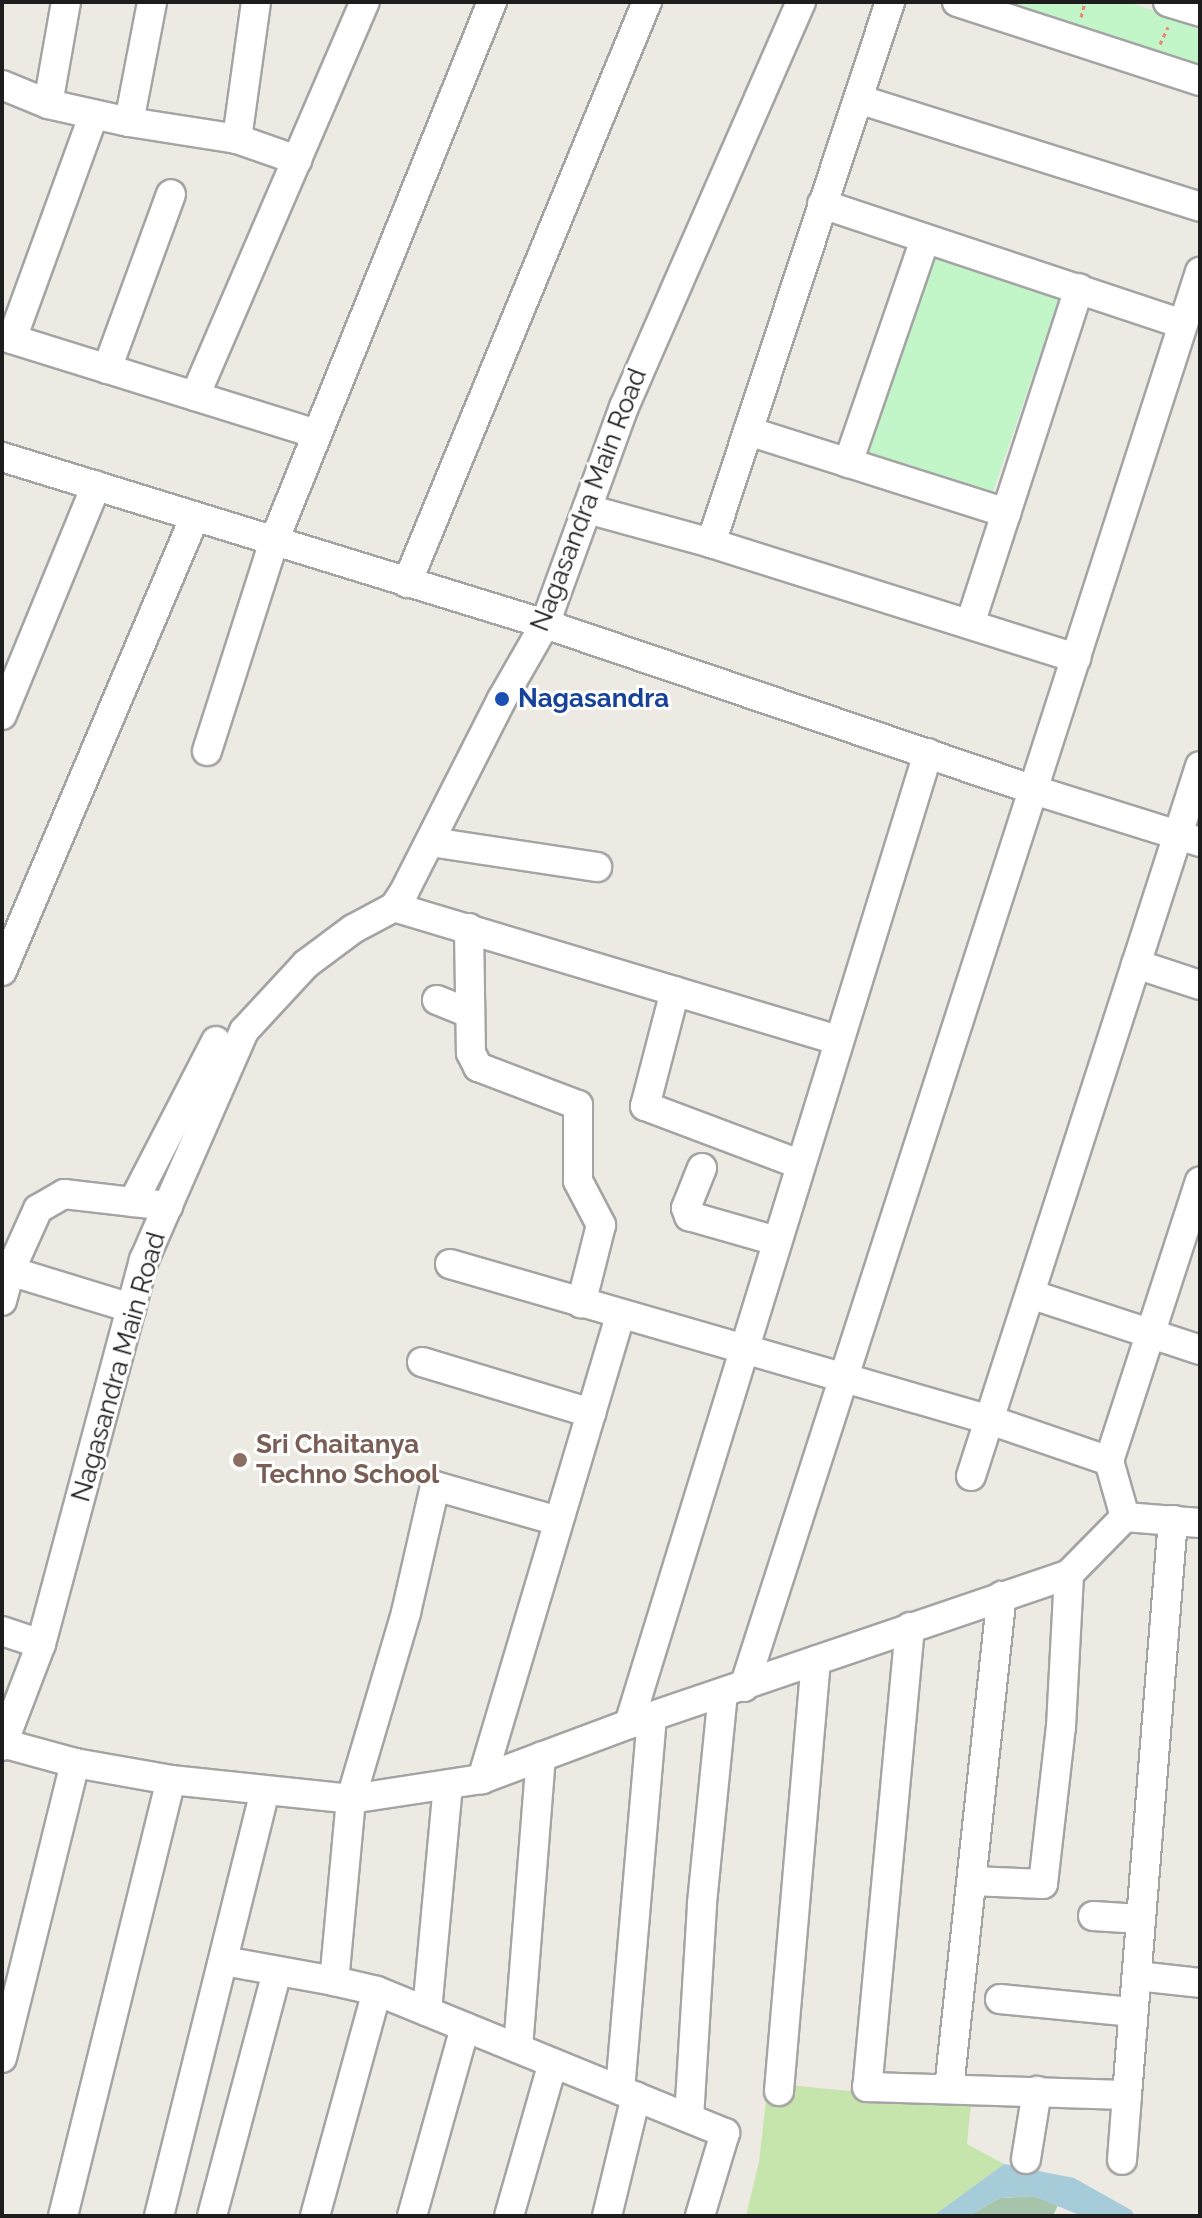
<!DOCTYPE html>
<html>
<head>
<meta charset="utf-8">
<style>
	body { margin:0 }
	#map { position:relative; width:1202px; height:2218px; overflow:hidden; background:#edeae3; font-family:Raleway,sans-serif }
	div>[style] { position:absolute }
	[style*='--x'] { left:calc(var(--x)*1px); top:calc(var(--y)*1px); width:calc(var(--w)*1px); rotate:calc(var(--a)*1deg) }
	.grass>* { inset:0; background:#c6e5ac }
	.cemetery>* { inset:0; background:#a6c5ab }
	.park>* { inset:0; background:#c2f6c8; transform-origin:0 0 }
	.water>* { inset:0; background:#a6ccd9 }
	.path>* { height:3px; margin-top:-1.5px; transform-origin:0; background:repeating-linear-gradient(90deg,#f18271 0 4px,transparent 0 8px) }
	.roads { filter:drop-shadow(2px 0 #a4a4a4) drop-shadow(-2px 0 #a4a4a4) drop-shadow(0 2px #a4a4a4) drop-shadow(0 -2px #a4a4a4) }
	.minor>* { height:28px; margin:-14px; padding:0 14px; transform-origin:14px; border-radius:14px; background:#fff }
	.dots>* { width:22px; height:22px; translate:-50% -50%; box-sizing:border-box; border:4px solid #fff; border-radius:50% }
	span { translate:-50% -50%; white-space:nowrap; text-align:center; line-height:1.15; -webkit-text-stroke:6px #fff; paint-order:stroke }
	.street-label { font-size:26px; color:#1d1d1d }
	.transit-label { font-size:26px; color:#164399; font-weight:700 }
	.left { translate:0 -50%; text-align:left }
	.education-label { font-size:26px; color:#785e54; font-weight:700 }
	.frame { position:absolute; inset:0; border:4px solid #1d1d1d; pointer-events:none }
</style>
</head>
<body>
<div id="map">
	<div class="grass">
		<i style="clip-path:polygon(768px 2083px,971px 2103px,967px 2144px,1004px 2164px,933px 2216px,746px 2216px,759px 2162px)"></i>
	</div>
	<div class="cemetery">
		<i style="clip-path:polygon(1033px 2196px,1058px 2205px,1053px 2216px,968px 2216px,1000px 2198px)"></i>
	</div>
	<div class="park">
		<i style="clip-path:polygon(1004px 2px,1128px 2px,1200px 26px,1200px 66px)"></i>
		<i style="left:929px;top:250px;width:139px;height:218px;rotate:19deg"></i>
	</div>
	<div class="water">
		<i style="clip-path:polygon(1004px 2164px,1074px 2178px,1131px 2210px,1135px 2216px,1082px 2216px,1033px 2196px,1000px 2198px,968px 2216px,933px 2216px)"></i>
	</div>
	<div class="path">
		<i style="--x:1081;--y:17;--w:16;--a:-75"></i>
		<i style="--x:1160;--y:44;--w:19;--a:-65"></i>
	</div>
	<div class="roads">
		<div class="minor">
			<i style="--x:957;--y:2;--w:256;--a:18"></i>
			<i style="--x:1168;--y:2;--w:34;--a:17"></i>
			<i style="--x:2;--y:85;--w:50;--a:22.4"></i>
			<i style="--x:48;--y:104;--w:83;--a:12.5"></i>
			<i style="--x:129;--y:122;--w:109;--a:8.9"></i>
			<i style="--x:237;--y:139;--w:64;--a:19.3"></i>
			<i style="--x:858;--y:99;--w:359;--a:17.5"></i>
			<i style="--x:48;--y:104;--w:104;--a:-80"></i>
			<i style="--x:129;--y:122;--w:122;--a:-79.1"></i>
			<i style="--x:237;--y:139;--w:138;--a:-82.1"></i>
			<i style="--x:822;--y:204;--w:380;--a:18.4"></i>
			<i style="--x:2;--y:336;--w:329;--a:17.3"></i>
			<i style="--x:12;--y:339;--w:239;--a:-70"></i>
			<i style="--x:107;--y:369;--w:186;--a:-69.9"></i>
			<i style="--x:195;--y:396;--w:429;--a:-66.7"></i>
			<i style="--x:748;--y:431;--w:271;--a:17.6"></i>
			<i style="--x:2;--y:457;--w:568;--a:17.1"></i>
			<i style="--x:545;--y:624;--w:516;--a:18.75"></i>
			<i style="--x:1034;--y:790;--w:174;--a:17.4"></i>
			<i style="--x:848;--y:463;--w:237;--a:-71"></i>
			<i style="--x:587;--y:509;--w:129;--a:15.3"></i>
			<i style="--x:711;--y:543;--w:383;--a:17.5"></i>
			<i style="--x:711;--y:543;--w:570;--a:-71.69"></i>
			<i style="--x:407;--y:583;--w:629;--a:-67.56"></i>
			<i style="--x:970;--y:624;--w:353;--a:-72"></i>
			<i style="--x:2;--y:715;--w:248;--a:-67.7"></i>
			<i style="--x:207;--y:751;--w:220;--a:-72.3"></i>
			<i style="--x:274;--y:541;--w:581;--a:-67.98"></i>
			<i style="--x:431;--y:842;--w:168;--a:8.6"></i>
			<i style="--x:394;--y:907;--w:462;--a:16.7"></i>
			<i style="--x:469;--y:928;--w:125;--a:89.1"></i>
			<i style="--x:471;--y:1053;--w:16;--a:63"></i>
			<i style="--x:478;--y:1067;--w:107;--a:20.8"></i>
			<i style="--x:578;--y:1105;--w:76;--a:90"></i>
			<i style="--x:578;--y:1181;--w:50;--a:62.4"></i>
			<i style="--x:601;--y:1225;--w:81;--a:104.2"></i>
			<i style="--x:1136;--y:964;--w:67;--a:18.2"></i>
			<i style="--x:2;--y:971;--w:494;--a:-67"></i>
			<i style="--x:675;--y:991;--w:119;--a:104.6"></i>
			<i style="--x:645;--y:1106;--w:165;--a:20.6"></i>
			<i style="--x:437;--y:1000;--w:35;--a:22"></i>
			<i style="--x:702;--y:1168;--w:43;--a:111.8"></i>
			<i style="--x:686;--y:1208;--w:9;--a:69"></i>
			<i style="--x:689;--y:1216;--w:91;--a:15.9"></i>
			<i style="--x:133;--y:1202;--w:181;--a:-62.7"></i>
			<i style="--x:450;--y:1264;--w:562;--a:16.11"></i>
			<i style="--x:990;--y:1420;--w:126;--a:19"></i>
			<i style="--x:10;--y:1271;--w:127;--a:17"></i>
			<i style="--x:1030;--y:1294;--w:179;--a:18.2"></i>
			<i style="--x:2;--y:1301;--w:31;--a:-75"></i>
			<i style="--x:10;--y:1271;--w:68;--a:-65.7"></i>
			<i style="--x:38;--y:1209;--w:30;--a:-30"></i>
			<i style="--x:64;--y:1194;--w:105;--a:6.6"></i>
			<i style="--x:422;--y:1362;--w:177;--a:16.8"></i>
			<i style="--x:971;--y:1476;--w:746;--a:-72.12"></i>
			<i style="--x:1125;--y:1517;--w:58;--a:-105.9"></i>
			<i style="--x:1109;--y:1461;--w:294;--a:-72"></i>
			<i style="--x:558;--y:1521;--w:128;--a:-164.1"></i>
			<i style="--x:435;--y:1486;--w:130;--a:102.9"></i>
			<i style="--x:406;--y:1613;--w:194;--a:106.5"></i>
			<i style="--x:351;--y:1799;--w:183;--a:95.3"></i>
			<i style="--x:334;--y:1981;--w:44;--a:13.1"></i>
			<i style="--x:377;--y:1991;--w:376;--a:22.2"></i>
			<i style="--x:725;--y:2133;--w:87;--a:106.8"></i>
			<i style="--x:910;--y:1627;--w:462;--a:95.3"></i>
			<i style="--x:867;--y:2087;--w:260;--a:1.8"></i>
			<i style="--x:1127;--y:2095;--w:65;--a:94.4"></i>
			<i style="--x:2;--y:1631;--w:41;--a:18.4"></i>
			<i style="--x:744;--y:1687;--w:1487;--a:-72.14"></i>
			<i style="--x:629;--y:1724;--w:1016;--a:-72.88"></i>
			<i style="--x:2;--y:1743;--w:76;--a:15.3"></i>
			<i style="--x:75;--y:1763;--w:97;--a:10"></i>
			<i style="--x:171;--y:1780;--w:181;--a:6"></i>
			<i style="--x:351;--y:1799;--w:133;--a:-8.7"></i>
			<i style="--x:482;--y:1779;--w:157;--a:-20.5"></i>
			<i style="--x:629;--y:1724;--w:465;--a:-18.8"></i>
			<i style="--x:1069;--y:1574;--w:80;--a:-45.5"></i>
			<i style="--x:1125;--y:1517;--w:75;--a:4.6"></i>
			<i style="--x:2;--y:1746;--w:109;--a:-69.1"></i>
			<i style="--x:41;--y:1644;--w:398;--a:-75"></i>
			<i style="--x:144;--y:1260;--w:250;--a:-66.4"></i>
			<i style="--x:244;--y:1031;--w:91;--a:-47.2"></i>
			<i style="--x:306;--y:964;--w:59;--a:-36.7"></i>
			<i style="--x:353;--y:929;--w:47;--a:-28.2"></i>
			<i style="--x:394;--y:907;--w:18;--a:-56"></i>
			<i style="--x:404;--y:892;--w:216;--a:-63.1"></i>
			<i style="--x:502;--y:699;--w:86;--a:-60.2"></i>
			<i style="--x:545;--y:624;--w:231;--a:-70"></i>
			<i style="--x:624;--y:407;--w:442;--a:-66.4"></i>
			<i style="--x:482;--y:1779;--w:484;--a:-73.4"></i>
			<i style="--x:972;--y:1881;--w:71;--a:2.4"></i>
			<i style="--x:1043;--y:1884;--w:158;--a:-83.5"></i>
			<i style="--x:1061;--y:1727;--w:153;--a:-87"></i>
			<i style="--x:1093;--y:1916;--w:48;--a:3.6"></i>
			<i style="--x:224;--y:1961;--w:112;--a:10.3"></i>
			<i style="--x:1137;--y:1976;--w:63;--a:6.3"></i>
			<i style="--x:1000;--y:1999;--w:134;--a:5.6"></i>
			<i style="--x:427;--y:2011;--w:227;--a:-84.7"></i>
			<i style="--x:518;--y:2048;--w:292;--a:-85.5"></i>
			<i style="--x:2;--y:2058;--w:304;--a:-76.1"></i>
			<i style="--x:949;--y:2089;--w:496;--a:-83.9"></i>
			<i style="--x:620;--y:2090;--w:374;--a:-85.1"></i>
			<i style="--x:779;--y:2091;--w:432;--a:-85.1"></i>
			<i style="--x:1127;--y:2095;--w:577;--a:-85.43"></i>
			<i style="--x:689;--y:2118;--w:215;--a:-86.5"></i>
			<i style="--x:702;--y:1903;--w:210;--a:-84.3"></i>
			<i style="--x:1026;--y:2159;--w:69;--a:-80.8"></i>
			<i style="--x:63;--y:2216;--w:449;--a:-76.1"></i>
			<i style="--x:159;--y:2216;--w:437;--a:-76"></i>
			<i style="--x:212;--y:2216;--w:253;--a:-75.1"></i>
			<i style="--x:315;--y:2216;--w:233;--a:-74.6"></i>
			<i style="--x:412;--y:2216;--w:196;--a:-74.3"></i>
			<i style="--x:509;--y:2216;--w:159;--a:-74"></i>
			<i style="--x:607;--y:2216;--w:123;--a:-76.4"></i>
		</div>
	</div>
	<div class="dots">
		<i style="left:502px;top:699px;background:#1a4fb4"></i>
		<i style="left:240px;top:1460px;background:#8d6e63"></i>
	</div>
	<div class="street-label">
		<span style="left:589px;top:500px;rotate:-69deg">Nagasandra Main Road</span>
		<span style="left:119px;top:1367px;rotate:-74deg">Nagasandra Main Road</span>
	</div>
	<div class="transit-label">
		<span class="left" style="left:518px;top:699px">Nagasandra</span>
	</div>
	<div class="education-label">
		<span class="left" style="left:256px;top:1460px">Sri Chaitanya<br>Techno School</span>
	</div>
	<div class="frame"></div>
</div>
</body>
</html>
